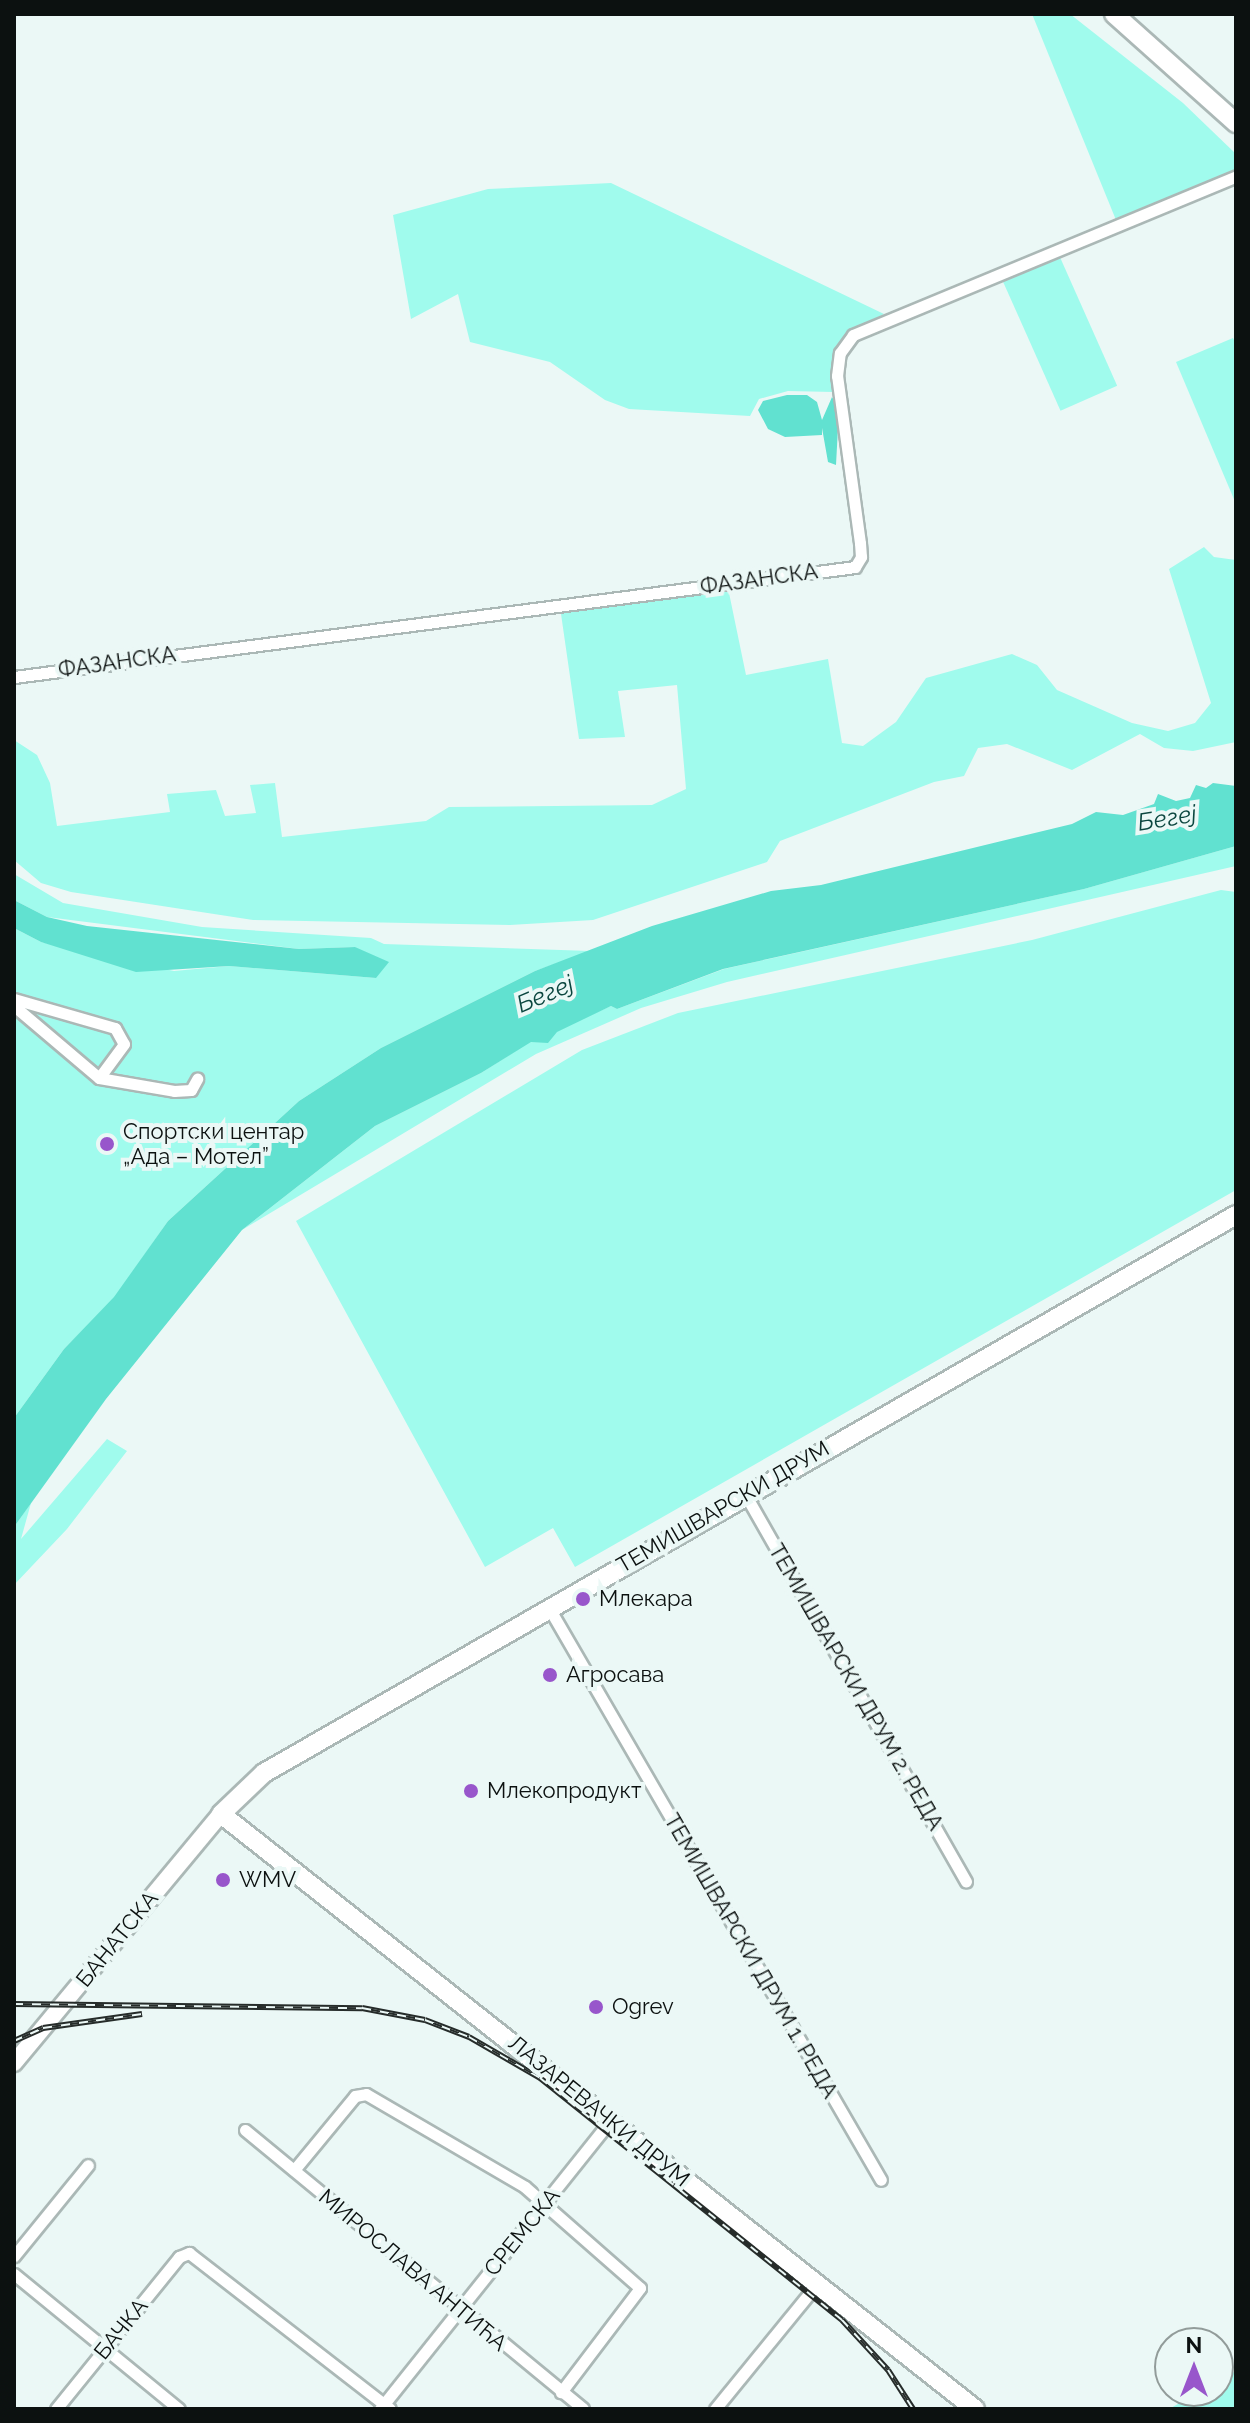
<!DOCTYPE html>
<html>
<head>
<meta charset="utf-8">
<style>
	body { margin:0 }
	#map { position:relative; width:1250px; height:2423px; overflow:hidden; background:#ebf8f6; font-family:Raleway,sans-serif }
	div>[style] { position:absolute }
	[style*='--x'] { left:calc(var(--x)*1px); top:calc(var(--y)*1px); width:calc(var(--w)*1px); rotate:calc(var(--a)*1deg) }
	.green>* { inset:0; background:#a0fbed; transform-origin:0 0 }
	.water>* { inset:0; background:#61e1d0 }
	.roads { filter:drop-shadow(2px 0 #abb8b6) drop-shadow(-2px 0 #abb8b6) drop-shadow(0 2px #abb8b6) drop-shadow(0 -2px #abb8b6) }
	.minor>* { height:11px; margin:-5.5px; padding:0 5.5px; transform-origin:5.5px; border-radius:5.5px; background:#fff }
	.secondary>* { height:16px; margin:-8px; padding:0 8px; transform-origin:8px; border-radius:8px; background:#fff }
	.primary>* { height:18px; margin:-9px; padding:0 9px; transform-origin:9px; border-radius:9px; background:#fff }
	.rail>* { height:6px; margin-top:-3px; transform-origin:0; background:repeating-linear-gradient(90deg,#ebf8f6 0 9px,#262c2a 0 18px); box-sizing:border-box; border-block:2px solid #262c2a }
	.dots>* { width:22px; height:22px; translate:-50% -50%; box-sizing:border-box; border:4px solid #ebf8f6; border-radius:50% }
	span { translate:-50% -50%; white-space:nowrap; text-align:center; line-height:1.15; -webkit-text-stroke:8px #ebf8f6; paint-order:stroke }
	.street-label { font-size:22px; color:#0c1110 }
	.poi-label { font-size:22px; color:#0c1110 }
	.left { translate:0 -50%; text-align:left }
	.water-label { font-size:24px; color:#0b463f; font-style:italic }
	.frame { position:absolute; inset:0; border:16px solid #0c1110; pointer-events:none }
	.north { position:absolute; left:1154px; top:2327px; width:80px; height:80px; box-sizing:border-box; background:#ebf8f6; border:2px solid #929c9a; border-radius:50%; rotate:0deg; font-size:22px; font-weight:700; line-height:32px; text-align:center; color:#0c1110 }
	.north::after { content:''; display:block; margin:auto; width:28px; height:36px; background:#9856cb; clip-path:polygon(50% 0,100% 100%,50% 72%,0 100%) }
</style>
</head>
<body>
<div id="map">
	<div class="green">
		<i style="clip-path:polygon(1032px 14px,1070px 14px,1183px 103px,1236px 154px,1236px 172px,1116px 220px)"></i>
		<i style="clip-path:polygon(611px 183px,884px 314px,856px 329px,837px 353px,833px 392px,788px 391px,759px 399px,750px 416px,629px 409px,605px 400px,550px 362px,470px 342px,458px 294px,411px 319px,393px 215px,488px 189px)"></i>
		<i style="left:1059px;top:255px;width:143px;height:62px;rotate:66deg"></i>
		<i style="clip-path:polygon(1233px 338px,1236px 344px,1236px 504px,1176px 362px)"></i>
		<i style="clip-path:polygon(1204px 547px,1214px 557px,1236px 560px,1236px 742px,1193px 751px,1164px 748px,1140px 734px,1072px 770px,1007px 744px,978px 748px,964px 776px,934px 782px,780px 841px,767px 862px,593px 920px,510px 925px,253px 920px,71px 892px,41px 883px,14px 860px,14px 740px,37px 755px,50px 783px,57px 826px,170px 812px,167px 794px,216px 790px,225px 816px,256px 813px,250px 785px,275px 783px,282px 837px,426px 821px,449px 807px,652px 805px,686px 789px,677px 685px,618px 691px,625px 737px,579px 739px,560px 607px,728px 588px,746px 675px,828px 659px,842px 743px,863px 746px,896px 722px,926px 678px,1012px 654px,1037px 665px,1057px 690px,1132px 723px,1168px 731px,1195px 723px,1211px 703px,1169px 569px)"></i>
		<i style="clip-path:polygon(1236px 846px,1236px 866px,727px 982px,641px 1008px,536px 1054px,242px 1230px,375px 1126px,481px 1073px,531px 1041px,611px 1006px,617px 1009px,724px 969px,1084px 889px)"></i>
		<i style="clip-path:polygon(14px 874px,63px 903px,202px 927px,371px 938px,384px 944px,591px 951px,535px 971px,381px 1048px,299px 1101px,168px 1221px,115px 1297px,64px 1349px,14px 1418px,14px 928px,41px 942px,174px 971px,229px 966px,376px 978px,355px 947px,299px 949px,47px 917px,14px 900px)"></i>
		<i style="clip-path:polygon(1221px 890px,1236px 892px,1236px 1190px,575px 1567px,553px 1528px,485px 1567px,296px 1221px,582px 1050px,678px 1013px,1032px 940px)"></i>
		<i style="clip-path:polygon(107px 1439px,127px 1451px,67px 1529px,14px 1585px,14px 1527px,31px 1503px,21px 1539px)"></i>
		<i style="clip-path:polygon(1236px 2371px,1236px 2409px,1169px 2409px,1201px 2391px,1218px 2391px,1218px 2381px)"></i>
	</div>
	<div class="water">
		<i style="clip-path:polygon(787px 395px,807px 395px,817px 402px,822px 420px,832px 397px,839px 409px,836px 465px,828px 462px,822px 428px,822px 435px,785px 437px,768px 429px,758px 410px,763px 401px)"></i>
		<i style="clip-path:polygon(1213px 783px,1236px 786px,1236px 846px,1084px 889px,723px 969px,617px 1009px,611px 1006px,557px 1032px,548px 1043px,531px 1042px,481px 1073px,375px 1126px,242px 1230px,106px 1399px,14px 1527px,14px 1418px,64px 1349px,114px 1297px,168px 1221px,299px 1101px,381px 1048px,535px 971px,652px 926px,771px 891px,821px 885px,1072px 824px,1096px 812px,1123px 815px,1154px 804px,1158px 794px,1176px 801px,1190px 798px,1196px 785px,1206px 788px)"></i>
		<i style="clip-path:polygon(14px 900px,47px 917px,87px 926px,299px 949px,355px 947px,389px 962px,376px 978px,229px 966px,136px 972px,41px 942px,14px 928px)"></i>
	</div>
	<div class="roads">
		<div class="minor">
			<i style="--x:14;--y:677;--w:848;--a:-7.45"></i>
			<i style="--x:855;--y:567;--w:12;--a:-59"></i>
			<i style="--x:861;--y:557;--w:14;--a:-94"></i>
			<i style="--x:860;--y:543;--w:169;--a:-97.8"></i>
			<i style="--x:837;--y:376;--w:23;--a:-83"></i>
			<i style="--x:840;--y:353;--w:22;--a:-54"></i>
			<i style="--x:853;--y:335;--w:415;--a:-22.5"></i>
			<i style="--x:14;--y:999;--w:105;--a:16"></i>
			<i style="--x:115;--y:1028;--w:18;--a:61"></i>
			<i style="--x:124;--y:1044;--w:42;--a:126.3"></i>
			<i style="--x:99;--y:1078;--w:111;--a:-139.7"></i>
			<i style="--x:99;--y:1078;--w:76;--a:9.8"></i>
			<i style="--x:174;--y:1091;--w:17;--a:-3"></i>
			<i style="--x:191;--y:1090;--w:13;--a:-61"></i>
			<i style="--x:745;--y:1494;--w:446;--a:60.3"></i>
			<i style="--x:549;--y:1608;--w:661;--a:59.87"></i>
			<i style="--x:245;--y:2130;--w:438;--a:39.5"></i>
			<i style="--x:294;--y:2170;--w:96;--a:-50.5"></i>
			<i style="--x:355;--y:2096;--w:11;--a:-10"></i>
			<i style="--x:366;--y:2094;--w:184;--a:30.3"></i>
			<i style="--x:525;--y:2187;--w:153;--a:41.3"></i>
			<i style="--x:640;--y:2288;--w:131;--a:127.2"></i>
			<i style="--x:14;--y:2256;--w:117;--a:-50.9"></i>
			<i style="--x:14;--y:2274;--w:213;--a:39.3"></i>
			<i style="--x:56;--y:2409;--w:196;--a:-51"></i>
			<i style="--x:179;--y:2257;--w:11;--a:-22"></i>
			<i style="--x:189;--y:2253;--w:254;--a:37.8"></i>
			<i style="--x:380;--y:2409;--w:357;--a:-51.4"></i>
			<i style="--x:715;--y:2409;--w:161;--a:-50.8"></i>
		</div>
		<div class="secondary">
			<i style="--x:14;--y:2063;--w:324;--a:-50.3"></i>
		</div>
		<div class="primary">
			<i style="--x:1114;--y:14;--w:164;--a:41.8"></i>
			<i style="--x:975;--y:2409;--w:960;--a:-141.72"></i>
			<i style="--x:221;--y:1814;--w:59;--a:-43.6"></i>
			<i style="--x:264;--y:1773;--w:1121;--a:-29.86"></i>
		</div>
	</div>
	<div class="rail">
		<i style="--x:14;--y:2004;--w:348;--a:0.7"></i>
		<i style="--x:362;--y:2008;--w:64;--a:10.8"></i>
		<i style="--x:425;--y:2020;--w:47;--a:21.1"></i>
		<i style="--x:469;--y:2037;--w:82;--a:30"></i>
		<i style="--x:540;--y:2078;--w:387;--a:38.7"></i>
		<i style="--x:842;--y:2320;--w:68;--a:47.4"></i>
		<i style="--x:888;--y:2370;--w:46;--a:57.3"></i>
		<i style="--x:14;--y:2041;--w:32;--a:-24"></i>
		<i style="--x:43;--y:2028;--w:100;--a:-8"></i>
	</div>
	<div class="dots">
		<i style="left:107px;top:1144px;background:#9856cb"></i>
		<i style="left:583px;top:1599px;background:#9856cb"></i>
		<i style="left:550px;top:1675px;background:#9856cb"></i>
		<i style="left:471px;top:1791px;background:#9856cb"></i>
		<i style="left:223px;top:1880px;background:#9856cb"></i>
		<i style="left:596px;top:2007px;background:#9856cb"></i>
	</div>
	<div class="street-label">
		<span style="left:759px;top:579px;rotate:-8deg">ФАЗАНСКА</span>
		<span style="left:117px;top:662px;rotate:-8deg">ФАЗАНСКА</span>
		<span style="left:723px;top:1507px;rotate:-30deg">ТЕМИШВАРСКИ ДРУМ</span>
		<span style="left:856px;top:1687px;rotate:60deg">ТЕМИШВАРСКИ ДРУМ 2. РЕДА</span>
		<span style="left:117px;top:1939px;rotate:-51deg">БАНАТСКА</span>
		<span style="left:751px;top:1956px;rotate:60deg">ТЕМИШВАРСКИ ДРУМ 1. РЕДА</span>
		<span style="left:599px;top:2111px;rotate:39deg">ЛАЗАРЕВАЧКИ ДРУМ</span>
		<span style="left:522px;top:2232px;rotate:-51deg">СРЕМСКА</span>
		<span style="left:413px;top:2270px;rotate:40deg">МИРОСЛАВА АНТИЋА</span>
		<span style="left:121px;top:2329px;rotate:-51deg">БАЧКА</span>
	</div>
	<div class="poi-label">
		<span class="left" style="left:123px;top:1144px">Спортски центар<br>„Ада – Мотел”</span>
		<span class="left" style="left:599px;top:1599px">Млекара</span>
		<span class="left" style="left:566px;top:1675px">Агросава</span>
		<span class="left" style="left:487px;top:1791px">Млекопродукт</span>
		<span class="left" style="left:239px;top:1880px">WMV</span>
		<span class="left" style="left:612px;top:2007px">Ogrev</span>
	</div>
	<div class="water-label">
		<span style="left:1167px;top:818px;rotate:-9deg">Бегеј</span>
		<span style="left:545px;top:994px;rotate:-23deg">Бегеј</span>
	</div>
	<div class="frame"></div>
	<div class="north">N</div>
</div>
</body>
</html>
